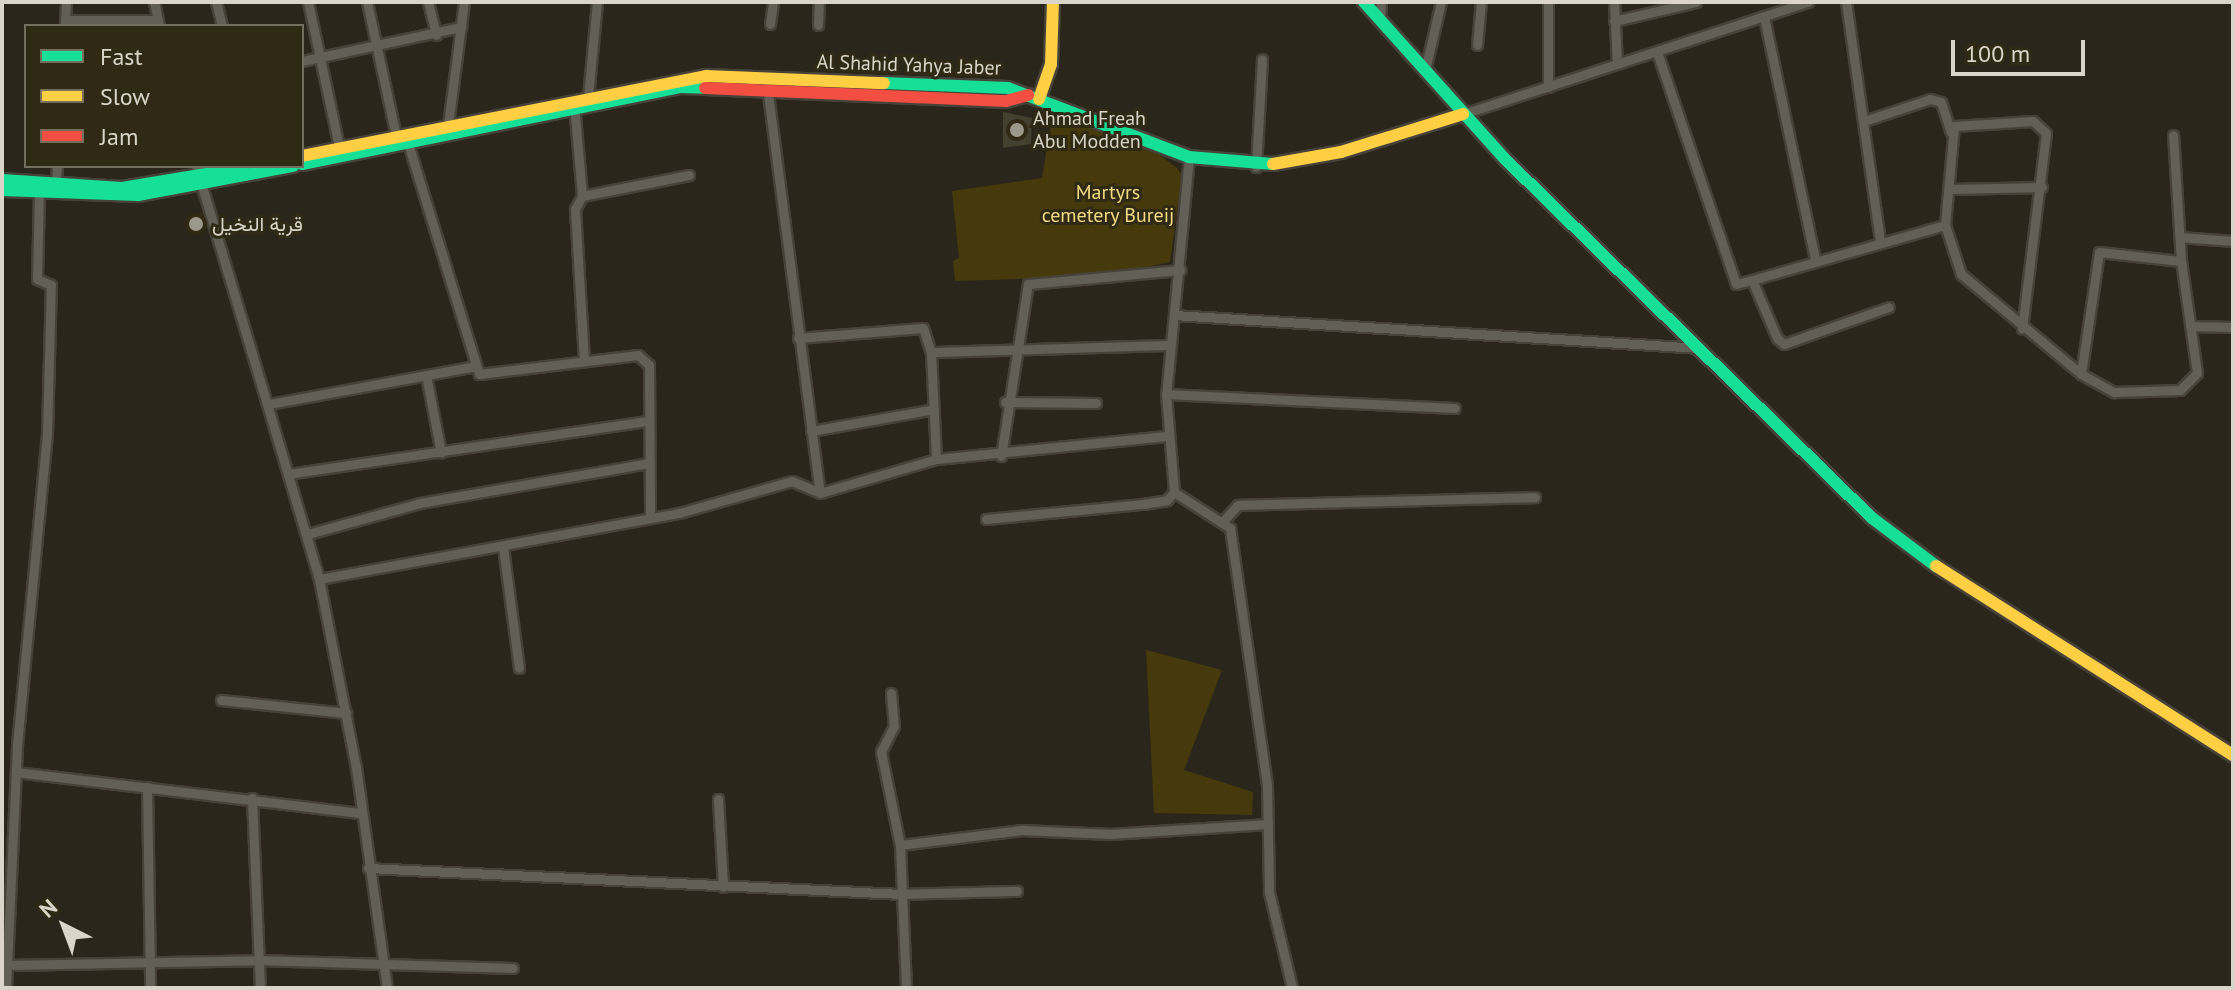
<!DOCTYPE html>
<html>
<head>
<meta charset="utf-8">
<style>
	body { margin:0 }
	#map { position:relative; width:2235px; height:990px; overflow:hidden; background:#2a261b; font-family:"PT Sans",Vazirmatn,sans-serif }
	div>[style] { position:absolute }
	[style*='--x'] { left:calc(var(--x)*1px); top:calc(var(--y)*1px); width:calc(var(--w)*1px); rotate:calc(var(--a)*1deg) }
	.green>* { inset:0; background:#46390b }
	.building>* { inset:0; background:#44402e }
	.roads { filter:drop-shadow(2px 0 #464239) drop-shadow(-2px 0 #464239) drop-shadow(0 2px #464239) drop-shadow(0 -2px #464239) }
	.street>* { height:9px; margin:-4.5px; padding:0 4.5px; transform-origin:4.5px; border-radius:4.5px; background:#615f56 }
	.fast>* { height:12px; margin:-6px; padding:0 6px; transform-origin:6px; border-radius:6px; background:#16e098 }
	.slow>* { height:12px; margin:-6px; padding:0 6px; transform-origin:6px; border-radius:6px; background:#ffcf43 }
	.jam>* { height:12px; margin:-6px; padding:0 6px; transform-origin:6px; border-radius:6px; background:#f24e42 }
	.dots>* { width:22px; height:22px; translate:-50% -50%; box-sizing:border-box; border:4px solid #302a15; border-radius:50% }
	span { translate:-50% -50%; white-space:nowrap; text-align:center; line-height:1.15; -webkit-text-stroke:6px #302a15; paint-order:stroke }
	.street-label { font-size:20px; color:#d9d5c8 }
	.poi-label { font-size:20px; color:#d9d5c8 }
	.left { translate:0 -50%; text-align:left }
	.park-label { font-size:20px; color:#f5db82 }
	.frame { position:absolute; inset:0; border:4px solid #d9d5c8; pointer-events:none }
	.legend { position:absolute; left:24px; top:24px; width:280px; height:144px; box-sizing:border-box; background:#302a15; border:2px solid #746e5d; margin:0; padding:10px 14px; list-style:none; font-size:24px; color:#d9d5c8 }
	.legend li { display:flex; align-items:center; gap:16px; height:40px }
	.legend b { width:40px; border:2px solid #746e5d }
	.north { position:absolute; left:24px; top:886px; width:80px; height:80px; -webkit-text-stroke:6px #302a15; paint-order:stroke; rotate:318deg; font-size:22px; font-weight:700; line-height:32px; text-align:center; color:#d9d5c8 }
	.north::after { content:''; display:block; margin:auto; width:28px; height:36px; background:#d9d5c8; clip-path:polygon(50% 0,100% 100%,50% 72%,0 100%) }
	.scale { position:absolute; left:1951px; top:40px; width:134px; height:36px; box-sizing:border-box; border:4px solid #d9d5c8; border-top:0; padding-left:10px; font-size:24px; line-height:28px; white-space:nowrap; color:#d9d5c8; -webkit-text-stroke:6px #302a15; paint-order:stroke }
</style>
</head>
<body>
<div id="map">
	<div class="green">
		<i style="clip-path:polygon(1053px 110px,1145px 144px,1177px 168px,1182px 175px,1170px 262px,1106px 276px,955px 281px,953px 261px,959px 258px,952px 191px,1042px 178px)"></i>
		<i style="clip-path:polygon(1146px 650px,1222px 670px,1184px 770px,1253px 792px,1252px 815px,1154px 813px)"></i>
	</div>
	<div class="building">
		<i style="clip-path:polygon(1003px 112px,1032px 118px,1031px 144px,1003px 148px)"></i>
	</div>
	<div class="roads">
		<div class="street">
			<i style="--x:154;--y:2;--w:25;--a:78"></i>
			<i style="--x:216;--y:2;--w:25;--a:76"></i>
			<i style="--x:308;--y:2;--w:148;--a:77.9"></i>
			<i style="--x:367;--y:2;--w:137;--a:77.8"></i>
			<i style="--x:428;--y:2;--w:34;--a:76"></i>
			<i style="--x:1548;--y:2;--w:85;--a:90"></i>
			<i style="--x:1614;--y:2;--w:62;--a:87.2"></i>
			<i style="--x:1846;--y:2;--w:240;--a:81.9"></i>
			<i style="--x:1764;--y:17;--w:247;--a:78.1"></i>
			<i style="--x:65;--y:20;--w:93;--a:0"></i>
			<i style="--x:1380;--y:20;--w:18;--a:-87"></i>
			<i style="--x:1614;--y:21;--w:84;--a:-13"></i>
			<i style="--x:65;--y:23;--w:21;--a:-87"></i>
			<i style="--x:770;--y:24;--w:22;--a:-82"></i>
			<i style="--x:818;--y:25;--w:23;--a:-88"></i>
			<i style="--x:1477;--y:45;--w:43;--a:-84.7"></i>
			<i style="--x:1657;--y:52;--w:245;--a:71.2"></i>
			<i style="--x:1736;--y:284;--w:16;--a:-14"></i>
			<i style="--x:1752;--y:280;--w:63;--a:66.7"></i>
			<i style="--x:1777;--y:338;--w:9;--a:41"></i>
			<i style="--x:1784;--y:344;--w:111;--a:-19.4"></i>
			<i style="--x:302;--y:61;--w:163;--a:-12.1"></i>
			<i style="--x:1425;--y:70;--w:70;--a:-76.8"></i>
			<i style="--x:767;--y:86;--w:409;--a:82.6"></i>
			<i style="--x:588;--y:97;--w:95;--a:-84.6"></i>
			<i style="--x:574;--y:104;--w:92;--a:85"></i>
			<i style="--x:582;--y:196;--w:109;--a:-11.1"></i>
			<i style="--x:1463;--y:114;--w:363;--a:-18"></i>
			<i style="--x:1864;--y:121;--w:70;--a:-18.4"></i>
			<i style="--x:1930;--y:99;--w:11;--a:15"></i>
			<i style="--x:1941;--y:102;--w:32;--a:72"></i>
			<i style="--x:448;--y:125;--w:124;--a:-82.6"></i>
			<i style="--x:406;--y:137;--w:248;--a:72.9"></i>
			<i style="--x:479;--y:374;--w:160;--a:-6.8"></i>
			<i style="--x:638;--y:355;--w:15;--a:42"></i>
			<i style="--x:649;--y:365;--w:152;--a:89.6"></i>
			<i style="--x:1189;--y:157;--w:238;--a:95.5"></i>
			<i style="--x:1166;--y:394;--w:98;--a:85.3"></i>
			<i style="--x:1174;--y:492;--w:67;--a:32.7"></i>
			<i style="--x:1230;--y:528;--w:260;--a:81.8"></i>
			<i style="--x:1267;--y:785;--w:107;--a:88.9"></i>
			<i style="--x:1269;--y:892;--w:99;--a:76.5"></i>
			<i style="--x:196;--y:166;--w:431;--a:73.4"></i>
			<i style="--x:319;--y:579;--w:192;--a:78.9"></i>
			<i style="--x:356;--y:767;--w:223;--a:82"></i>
			<i style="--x:1256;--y:167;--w:108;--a:-86.8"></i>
			<i style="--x:1951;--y:189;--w:91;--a:-1.3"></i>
			<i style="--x:582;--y:196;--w:15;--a:118"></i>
			<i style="--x:575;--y:209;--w:151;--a:86.6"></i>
			<i style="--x:1945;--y:225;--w:99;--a:-84.8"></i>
			<i style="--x:1954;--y:126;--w:79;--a:-3.6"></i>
			<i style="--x:2033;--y:121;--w:18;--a:43"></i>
			<i style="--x:2046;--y:133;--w:197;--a:97"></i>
			<i style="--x:2180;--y:237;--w:53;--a:4.3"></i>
			<i style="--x:1752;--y:280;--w:201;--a:-15.9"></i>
			<i style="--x:1945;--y:225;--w:52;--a:71.9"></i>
			<i style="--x:1961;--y:274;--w:156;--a:39.8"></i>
			<i style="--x:2081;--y:374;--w:38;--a:29"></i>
			<i style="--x:2114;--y:392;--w:66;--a:-1.7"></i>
			<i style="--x:2180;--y:390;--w:24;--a:-45"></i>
			<i style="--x:2197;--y:373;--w:113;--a:-98.1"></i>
			<i style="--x:2181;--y:261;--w:126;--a:-93.6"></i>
			<i style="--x:1174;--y:315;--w:527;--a:3.59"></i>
			<i style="--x:2190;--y:326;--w:43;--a:1.3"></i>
			<i style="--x:798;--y:338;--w:125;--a:-4.6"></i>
			<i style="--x:923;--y:328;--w:25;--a:72"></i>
			<i style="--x:931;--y:352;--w:107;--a:87.3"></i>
			<i style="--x:931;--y:352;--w:239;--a:-1.7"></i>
			<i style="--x:2081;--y:374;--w:123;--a:-81.6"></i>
			<i style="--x:2099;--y:252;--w:82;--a:6.3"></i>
			<i style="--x:426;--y:375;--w:79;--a:79.1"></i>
			<i style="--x:1166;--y:394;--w:289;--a:2.8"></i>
			<i style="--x:1005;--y:402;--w:91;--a:0.6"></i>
			<i style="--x:269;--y:404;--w:210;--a:-10.4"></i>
			<i style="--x:811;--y:431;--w:125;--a:-10.1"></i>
			<i style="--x:1001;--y:456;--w:174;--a:-81.1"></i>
			<i style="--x:1028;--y:284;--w:153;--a:-5.3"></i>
			<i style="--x:288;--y:474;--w:364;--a:-8.4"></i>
			<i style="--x:986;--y:519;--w:158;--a:-5.5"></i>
			<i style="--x:1143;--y:504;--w:24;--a:-9"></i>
			<i style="--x:1167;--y:500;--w:11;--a:-49"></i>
			<i style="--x:1223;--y:521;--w:22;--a:-47"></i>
			<i style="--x:1238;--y:505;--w:297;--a:-1.5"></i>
			<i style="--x:308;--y:534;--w:116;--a:-15.5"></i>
			<i style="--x:420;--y:503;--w:233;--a:-9.9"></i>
			<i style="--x:503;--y:547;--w:122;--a:82.5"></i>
			<i style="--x:319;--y:579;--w:366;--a:-10.4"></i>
			<i style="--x:679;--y:513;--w:117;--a:-15.8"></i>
			<i style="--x:792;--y:481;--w:30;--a:23"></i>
			<i style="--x:820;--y:493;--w:121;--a:-16.3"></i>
			<i style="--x:936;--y:459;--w:232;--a:-5.7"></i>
			<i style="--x:891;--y:693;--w:33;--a:85"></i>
			<i style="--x:894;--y:726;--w:29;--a:117"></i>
			<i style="--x:881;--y:752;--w:95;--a:78.5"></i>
			<i style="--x:221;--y:700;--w:126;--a:5.9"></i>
			<i style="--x:16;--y:772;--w:346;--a:6.8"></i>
			<i style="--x:147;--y:787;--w:201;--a:89.1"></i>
			<i style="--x:252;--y:798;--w:190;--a:87.6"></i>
			<i style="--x:718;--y:799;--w:88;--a:86.7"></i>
			<i style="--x:368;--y:868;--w:535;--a:2.79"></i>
			<i style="--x:902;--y:894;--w:49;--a:-92.3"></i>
			<i style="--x:900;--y:845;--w:123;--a:-7"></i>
			<i style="--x:1022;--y:830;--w:88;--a:2.6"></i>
			<i style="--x:1110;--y:834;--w:158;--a:-3.6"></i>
			<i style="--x:7;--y:965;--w:251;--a:-1.1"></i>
			<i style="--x:258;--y:960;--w:255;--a:1.8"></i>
			<i style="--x:6;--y:988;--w:243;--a:-87.4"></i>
			<i style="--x:17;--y:745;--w:312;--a:-84.5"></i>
			<i style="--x:47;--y:434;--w:149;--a:-88.5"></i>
			<i style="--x:51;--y:285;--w:15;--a:-157"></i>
			<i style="--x:37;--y:279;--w:87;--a:-88.7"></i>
			<i style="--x:39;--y:192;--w:20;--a:-33"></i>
			<i style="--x:56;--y:181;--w:15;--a:-86"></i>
			<i style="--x:906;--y:988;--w:94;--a:-92.4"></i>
			<i style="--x:902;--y:894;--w:115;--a:-1.5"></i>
		</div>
		<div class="fast">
			<i style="--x:1364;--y:2;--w:211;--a:48.1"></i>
			<i style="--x:1505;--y:159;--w:513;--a:44.37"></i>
			<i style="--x:1872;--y:518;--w:80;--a:36.9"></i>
			<i style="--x:884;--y:83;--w:124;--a:2.3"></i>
			<i style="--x:1008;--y:88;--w:194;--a:20.9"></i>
			<i style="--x:1189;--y:157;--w:84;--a:4.8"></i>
			<i style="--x:302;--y:164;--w:387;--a:-11.5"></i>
			<i style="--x:681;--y:87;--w:24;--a:2"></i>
			<i style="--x:2;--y:180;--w:120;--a:3.8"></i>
			<i style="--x:122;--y:188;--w:122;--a:-9.5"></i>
			<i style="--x:2;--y:190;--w:136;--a:2.1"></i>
			<i style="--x:138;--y:195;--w:158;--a:-10.6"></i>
		</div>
		<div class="slow">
			<i style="--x:1039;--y:99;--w:37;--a:-71"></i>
			<i style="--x:1051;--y:64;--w:62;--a:-88.2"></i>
			<i style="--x:302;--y:156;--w:412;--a:-11.2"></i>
			<i style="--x:706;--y:76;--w:178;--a:2.3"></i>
			<i style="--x:1273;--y:164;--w:69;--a:-10"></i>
			<i style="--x:1341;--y:152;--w:128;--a:-17.3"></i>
			<i style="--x:1936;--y:566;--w:352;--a:32.5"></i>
		</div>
		<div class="jam">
			<i style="--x:705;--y:88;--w:301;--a:2.5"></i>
			<i style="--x:1006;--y:101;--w:23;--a:-15"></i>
		</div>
	</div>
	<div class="dots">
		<i style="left:1017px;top:130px;background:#9c988b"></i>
		<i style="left:196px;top:224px;background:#9c988b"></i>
	</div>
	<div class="street-label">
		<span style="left:909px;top:65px;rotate:2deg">Al Shahid Yahya Jaber</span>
	</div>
	<div class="poi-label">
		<span class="left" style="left:1033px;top:130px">Ahmad Freah<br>Abu Modden</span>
		<span class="left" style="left:212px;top:224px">قرية النخيل</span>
	</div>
	<div class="park-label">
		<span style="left:1108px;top:204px">Martyrs<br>cemetery Bureij</span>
	</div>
	<div class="frame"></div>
	<ul class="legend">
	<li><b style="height:10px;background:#16e098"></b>Fast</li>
	<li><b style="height:10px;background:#ffcf43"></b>Slow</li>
	<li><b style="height:10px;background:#f24e42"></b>Jam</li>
	</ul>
	<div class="north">N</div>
	<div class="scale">100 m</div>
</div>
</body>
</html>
